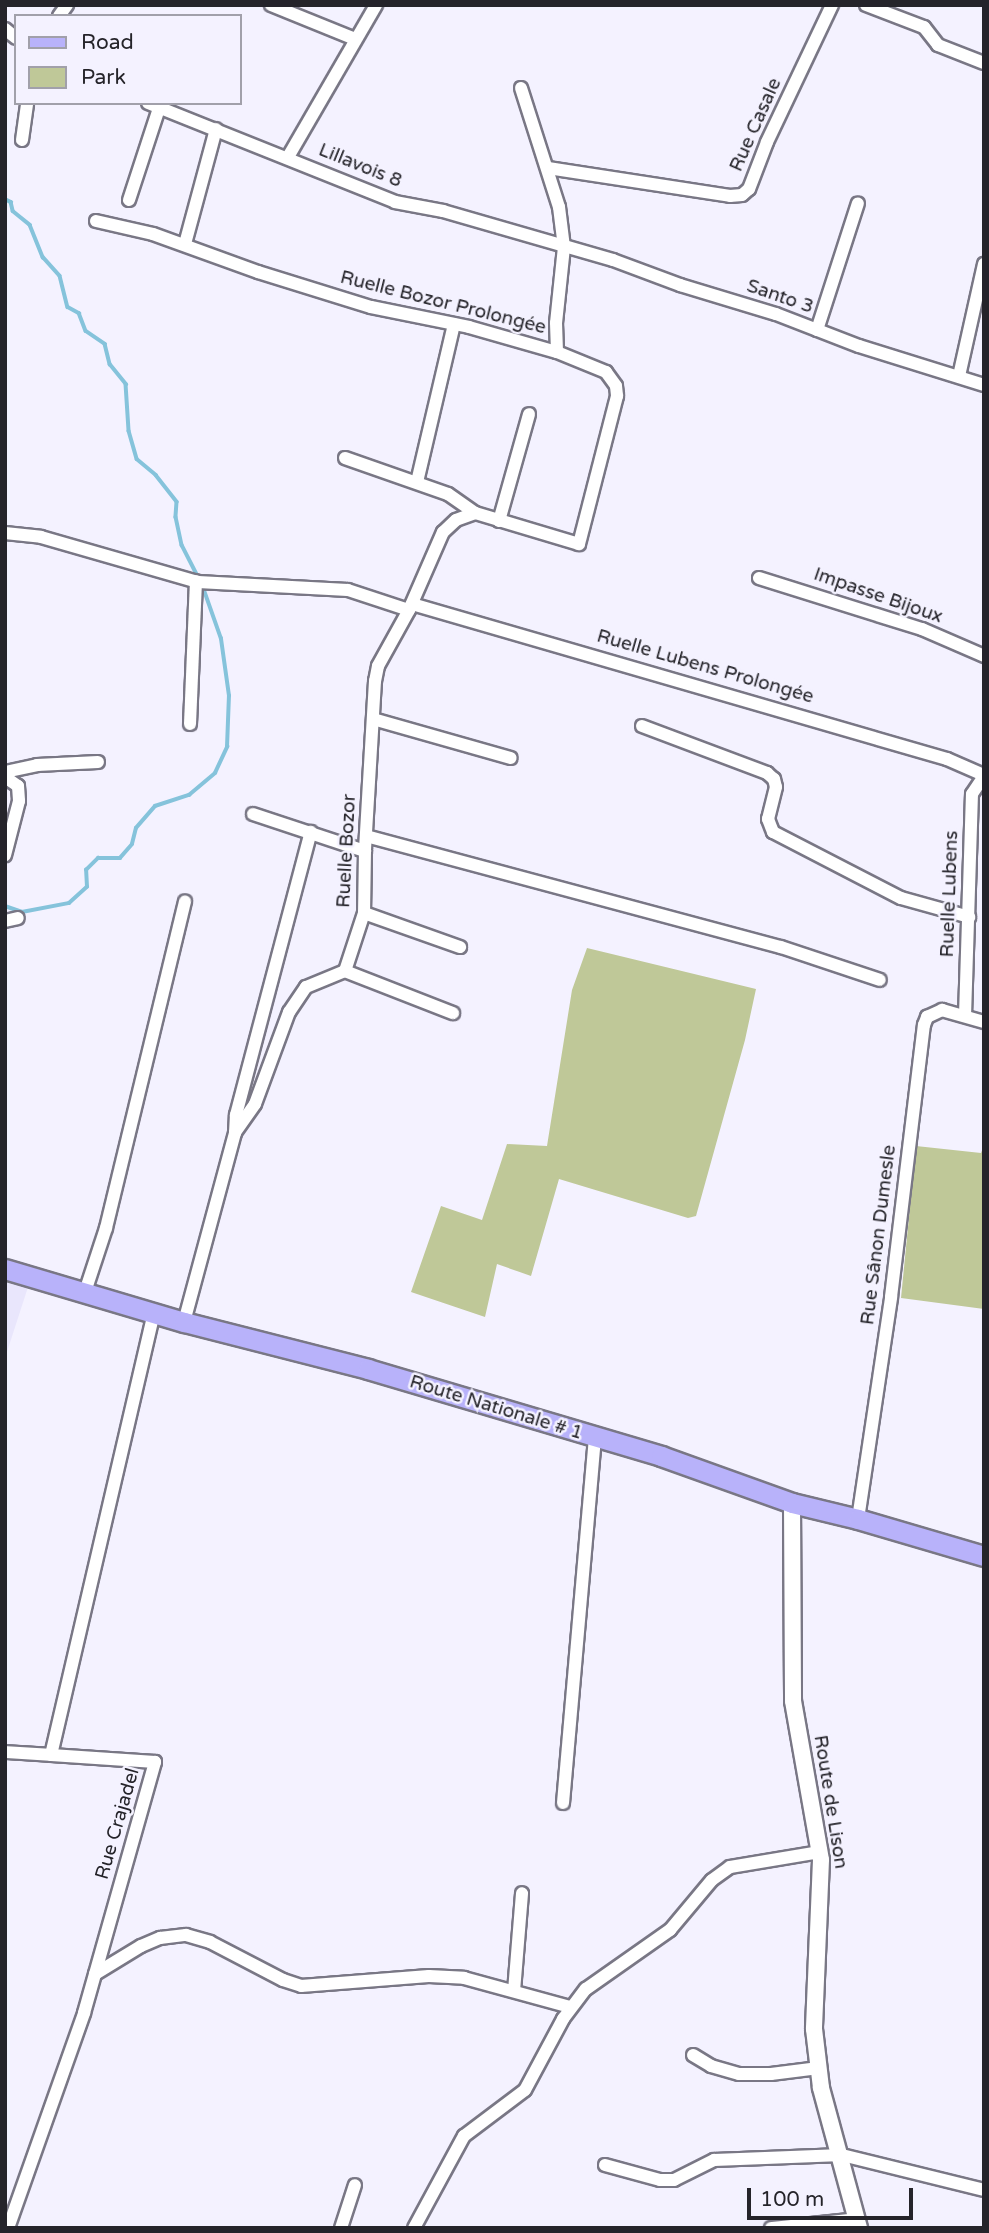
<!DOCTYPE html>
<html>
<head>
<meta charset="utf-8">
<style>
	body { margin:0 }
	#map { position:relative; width:989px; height:2233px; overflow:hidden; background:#f4f2ff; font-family:"Varela Round",sans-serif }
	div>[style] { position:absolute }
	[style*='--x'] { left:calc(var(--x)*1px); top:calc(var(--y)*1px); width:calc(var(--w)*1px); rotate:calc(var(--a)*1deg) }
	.built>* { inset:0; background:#e9e6fc }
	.green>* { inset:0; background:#bfc898 }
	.stream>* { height:3.5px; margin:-1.75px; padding:0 1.75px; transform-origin:1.75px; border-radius:1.75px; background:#85c3db }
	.roads { filter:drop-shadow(2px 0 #797785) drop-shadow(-2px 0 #797785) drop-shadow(0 2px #797785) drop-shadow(0 -2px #797785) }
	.minor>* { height:12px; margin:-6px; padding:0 6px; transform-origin:6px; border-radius:6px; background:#fff }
	.tertiary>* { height:16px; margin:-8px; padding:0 8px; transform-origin:8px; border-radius:8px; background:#fff }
	.primary>* { height:19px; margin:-9.5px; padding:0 9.5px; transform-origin:9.5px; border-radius:9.5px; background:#b8b2fa }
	span { translate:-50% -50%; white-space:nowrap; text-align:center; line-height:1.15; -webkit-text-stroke:5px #f4f2ff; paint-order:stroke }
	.street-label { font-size:19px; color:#25242a }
	.frame { position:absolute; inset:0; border:7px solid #25242a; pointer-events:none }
	.legend { position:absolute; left:14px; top:14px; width:228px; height:91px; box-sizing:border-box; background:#f4f2ff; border:2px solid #a1a0aa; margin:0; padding:9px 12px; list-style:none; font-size:21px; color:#25242a }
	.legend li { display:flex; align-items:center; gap:14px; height:35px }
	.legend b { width:35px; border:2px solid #a1a0aa }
	.scale { position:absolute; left:747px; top:2188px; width:166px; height:32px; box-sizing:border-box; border:4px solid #25242a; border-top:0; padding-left:9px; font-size:21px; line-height:24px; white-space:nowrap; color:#25242a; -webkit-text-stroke:5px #f4f2ff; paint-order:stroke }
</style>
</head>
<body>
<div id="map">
	<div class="built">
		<i style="clip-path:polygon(5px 1277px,29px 1284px,5px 1358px)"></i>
	</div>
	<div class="green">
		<i style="clip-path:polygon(587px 948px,756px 989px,745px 1040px,696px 1216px,688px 1218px,559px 1179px,531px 1276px,497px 1264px,485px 1317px,411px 1292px,441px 1206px,482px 1220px,507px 1144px,547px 1146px,572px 990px)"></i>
		<i style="clip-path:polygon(984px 1145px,984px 1309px,901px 1298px,916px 1146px,981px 1153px)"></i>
	</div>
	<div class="stream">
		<i style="--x:5;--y:199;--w:7;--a:27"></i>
		<i style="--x:11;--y:202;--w:9;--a:77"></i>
		<i style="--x:13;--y:211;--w:22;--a:39"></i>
		<i style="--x:30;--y:225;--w:35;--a:68"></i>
		<i style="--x:43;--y:257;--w:25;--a:48"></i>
		<i style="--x:60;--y:276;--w:32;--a:76"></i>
		<i style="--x:68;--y:307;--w:13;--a:29"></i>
		<i style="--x:79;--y:313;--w:19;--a:69"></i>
		<i style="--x:86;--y:331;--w:23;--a:34"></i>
		<i style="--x:105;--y:344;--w:21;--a:76"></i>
		<i style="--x:110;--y:364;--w:26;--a:51"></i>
		<i style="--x:126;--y:384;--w:47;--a:86.3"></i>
		<i style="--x:129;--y:431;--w:29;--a:74"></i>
		<i style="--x:137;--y:459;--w:25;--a:40"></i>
		<i style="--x:156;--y:475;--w:34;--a:52"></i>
		<i style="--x:177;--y:502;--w:15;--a:94"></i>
		<i style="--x:176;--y:517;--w:29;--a:78"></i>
		<i style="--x:182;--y:545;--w:37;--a:63"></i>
		<i style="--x:5;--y:906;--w:18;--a:19"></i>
		<i style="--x:22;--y:912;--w:48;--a:-10.8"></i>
		<i style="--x:69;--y:903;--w:24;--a:-42"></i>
		<i style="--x:87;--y:887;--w:17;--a:-93"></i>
		<i style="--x:86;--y:870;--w:17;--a:-45"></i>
		<i style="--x:98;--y:858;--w:22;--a:0"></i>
		<i style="--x:120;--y:858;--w:18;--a:-49"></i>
		<i style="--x:132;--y:844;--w:16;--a:-76"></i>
		<i style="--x:136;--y:828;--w:29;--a:-49"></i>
		<i style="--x:155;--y:806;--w:36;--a:-18"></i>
		<i style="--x:189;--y:795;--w:34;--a:-40"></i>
		<i style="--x:215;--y:773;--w:29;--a:-65"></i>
		<i style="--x:227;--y:747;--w:51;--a:-87.8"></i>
		<i style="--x:229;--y:696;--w:58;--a:-98"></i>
		<i style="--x:221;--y:639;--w:57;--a:-109.4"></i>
	</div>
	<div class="roads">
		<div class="minor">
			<i style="--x:271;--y:5;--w:91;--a:22"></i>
			<i style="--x:866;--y:5;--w:62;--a:20.8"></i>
			<i style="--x:924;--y:27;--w:23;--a:52"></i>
			<i style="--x:938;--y:45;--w:49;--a:21.4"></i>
			<i style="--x:59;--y:16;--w:14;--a:-54"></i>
			<i style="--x:5;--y:29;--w:14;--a:39"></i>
			<i style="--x:521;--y:88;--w:125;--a:72.3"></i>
			<i style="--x:559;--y:207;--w:40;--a:82.9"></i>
			<i style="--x:564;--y:247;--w:76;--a:96"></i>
			<i style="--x:556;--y:323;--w:29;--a:88"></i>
			<i style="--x:148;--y:103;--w:266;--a:21.8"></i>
			<i style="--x:395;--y:202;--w:49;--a:10.6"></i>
			<i style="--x:443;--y:211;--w:177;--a:16.1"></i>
			<i style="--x:613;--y:260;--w:72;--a:20.5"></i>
			<i style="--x:680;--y:285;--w:100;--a:16.8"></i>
			<i style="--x:776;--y:314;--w:89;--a:21.1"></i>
			<i style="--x:859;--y:346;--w:131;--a:17.3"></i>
			<i style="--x:22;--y:140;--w:37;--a:-82"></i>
			<i style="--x:288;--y:157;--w:176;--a:-59.9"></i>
			<i style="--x:548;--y:168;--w:184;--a:8.7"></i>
			<i style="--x:730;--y:196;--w:12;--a:-5"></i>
			<i style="--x:742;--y:195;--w:9;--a:-41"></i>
			<i style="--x:749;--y:189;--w:50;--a:-69"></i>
			<i style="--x:767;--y:142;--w:152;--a:-64.6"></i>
			<i style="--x:129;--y:200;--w:97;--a:-71.9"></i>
			<i style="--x:96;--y:221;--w:58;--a:12.8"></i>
			<i style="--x:153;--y:234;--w:112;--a:19.9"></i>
			<i style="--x:258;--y:272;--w:118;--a:17.2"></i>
			<i style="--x:371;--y:307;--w:100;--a:11.5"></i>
			<i style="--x:469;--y:327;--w:91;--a:15.9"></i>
			<i style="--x:557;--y:352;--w:53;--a:22.2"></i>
			<i style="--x:606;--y:372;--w:17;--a:54"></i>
			<i style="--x:616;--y:386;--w:10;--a:84"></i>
			<i style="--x:617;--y:396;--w:153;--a:104.4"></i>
			<i style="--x:579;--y:544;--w:109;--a:-163.4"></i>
			<i style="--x:475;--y:513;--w:20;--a:160"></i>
			<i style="--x:456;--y:520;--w:18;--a:137"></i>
			<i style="--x:443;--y:532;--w:85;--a:113.6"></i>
			<i style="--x:409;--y:610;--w:64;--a:119"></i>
			<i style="--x:378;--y:666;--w:15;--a:101"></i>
			<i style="--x:375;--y:681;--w:170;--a:93.4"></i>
			<i style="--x:365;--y:851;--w:62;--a:90.9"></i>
			<i style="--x:364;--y:913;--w:61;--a:108.1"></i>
			<i style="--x:345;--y:971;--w:42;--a:157.7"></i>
			<i style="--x:306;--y:987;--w:30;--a:124"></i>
			<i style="--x:289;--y:1012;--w:98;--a:110.3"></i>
			<i style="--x:255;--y:1104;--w:35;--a:125"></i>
			<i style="--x:235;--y:1133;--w:196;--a:105.1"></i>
			<i style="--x:185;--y:244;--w:119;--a:-74.9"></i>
			<i style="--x:817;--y:330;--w:133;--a:-72.1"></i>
			<i style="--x:959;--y:376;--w:115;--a:-77.4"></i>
			<i style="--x:345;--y:458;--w:109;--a:19.3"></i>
			<i style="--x:448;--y:494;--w:33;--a:35"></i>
			<i style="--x:417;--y:482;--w:162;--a:-76.8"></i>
			<i style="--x:499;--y:521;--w:111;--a:-74.3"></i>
			<i style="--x:5;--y:533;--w:36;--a:6"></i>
			<i style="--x:41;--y:537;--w:163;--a:16"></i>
			<i style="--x:198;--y:582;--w:150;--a:3.1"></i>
			<i style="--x:348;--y:590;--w:64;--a:18.2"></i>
			<i style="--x:759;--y:578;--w:171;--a:17.4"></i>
			<i style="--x:922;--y:629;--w:68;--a:23.5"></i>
			<i style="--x:412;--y:604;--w:557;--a:16.16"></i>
			<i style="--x:947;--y:759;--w:40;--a:23.4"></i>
			<i style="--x:373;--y:719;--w:143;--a:15.8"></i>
			<i style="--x:190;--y:724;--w:143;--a:-87.6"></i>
			<i style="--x:642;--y:726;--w:134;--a:20.6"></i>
			<i style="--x:767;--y:773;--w:9;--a:41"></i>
			<i style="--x:774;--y:779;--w:8;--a:76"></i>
			<i style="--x:776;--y:787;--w:33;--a:104"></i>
			<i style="--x:768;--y:819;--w:14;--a:69"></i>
			<i style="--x:773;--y:832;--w:144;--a:27.3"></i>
			<i style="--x:901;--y:898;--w:71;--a:15.6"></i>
			<i style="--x:5;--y:772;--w:33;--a:-12"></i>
			<i style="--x:37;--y:765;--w:61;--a:-2.8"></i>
			<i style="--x:5;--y:777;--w:16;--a:35"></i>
			<i style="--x:18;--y:786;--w:15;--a:86"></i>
			<i style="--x:19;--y:801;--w:56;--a:104.5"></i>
			<i style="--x:253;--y:814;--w:118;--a:18.3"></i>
			<i style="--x:366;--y:836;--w:430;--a:15"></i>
			<i style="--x:781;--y:947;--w:104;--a:18.4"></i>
			<i style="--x:364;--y:913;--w:102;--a:19.5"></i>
			<i style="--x:5;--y:921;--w:13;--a:-13"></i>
			<i style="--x:345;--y:971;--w:116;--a:21.3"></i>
			<i style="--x:965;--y:1016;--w:222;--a:-88.2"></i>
			<i style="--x:972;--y:794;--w:22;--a:-56"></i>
			<i style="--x:235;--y:1133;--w:18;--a:-87"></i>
			<i style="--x:236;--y:1115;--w:293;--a:-75.2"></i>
			<i style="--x:85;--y:1292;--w:67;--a:-71.8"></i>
			<i style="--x:106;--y:1228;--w:336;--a:-76.4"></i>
			<i style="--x:858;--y:1519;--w:224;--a:-81.5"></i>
			<i style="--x:891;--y:1297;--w:274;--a:-83.1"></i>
			<i style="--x:924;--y:1025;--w:9;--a:-69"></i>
			<i style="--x:927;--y:1017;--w:17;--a:-25"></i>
			<i style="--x:942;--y:1010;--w:44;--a:15.9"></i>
			<i style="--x:5;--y:1752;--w:46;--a:3.7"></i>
			<i style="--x:563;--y:1803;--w:367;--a:-85"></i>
			<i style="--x:95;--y:1974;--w:54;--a:-31.3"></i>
			<i style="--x:141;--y:1946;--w:21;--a:-23"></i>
			<i style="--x:160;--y:1938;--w:26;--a:-7"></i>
			<i style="--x:186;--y:1935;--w:25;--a:16"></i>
			<i style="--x:210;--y:1942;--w:82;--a:27.5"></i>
			<i style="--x:283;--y:1980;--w:19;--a:18"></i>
			<i style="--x:301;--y:1986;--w:128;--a:-4.5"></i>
			<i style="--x:429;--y:1976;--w:35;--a:3"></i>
			<i style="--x:464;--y:1978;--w:110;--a:15.3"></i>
			<i style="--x:514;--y:1991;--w:98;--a:-85.3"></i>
			<i style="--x:693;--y:2055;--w:21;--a:31"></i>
			<i style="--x:711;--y:2066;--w:29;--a:16"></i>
			<i style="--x:739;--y:2074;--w:32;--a:0"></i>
			<i style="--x:771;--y:2074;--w:48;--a:-7.1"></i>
			<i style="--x:605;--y:2165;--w:57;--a:15.3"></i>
			<i style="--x:660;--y:2180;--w:14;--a:0"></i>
			<i style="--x:674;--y:2180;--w:45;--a:-26.6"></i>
			<i style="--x:714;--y:2160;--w:128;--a:-2.2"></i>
			<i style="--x:842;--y:2155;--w:146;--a:13.8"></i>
			<i style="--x:8;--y:2228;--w:228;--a:-70.5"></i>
			<i style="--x:84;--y:2013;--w:261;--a:-74.2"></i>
			<i style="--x:155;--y:1762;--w:104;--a:-176.1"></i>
			<i style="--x:51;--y:1755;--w:454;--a:-76.9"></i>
			<i style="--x:341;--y:2228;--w:45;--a:-72"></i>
			<i style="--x:414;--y:2228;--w:105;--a:-61.5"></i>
			<i style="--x:464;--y:2136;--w:76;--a:-37"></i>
			<i style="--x:525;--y:2090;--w:81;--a:-61.8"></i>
			<i style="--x:563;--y:2019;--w:38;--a:-53"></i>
			<i style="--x:586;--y:1989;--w:103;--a:-35.1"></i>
			<i style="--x:670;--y:1930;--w:65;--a:-50"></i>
			<i style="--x:712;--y:1880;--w:22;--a:-36"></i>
			<i style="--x:730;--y:1867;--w:91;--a:-9.5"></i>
			<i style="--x:771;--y:2228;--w:87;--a:-5.9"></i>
		</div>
		<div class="tertiary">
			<i style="--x:792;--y:1503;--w:198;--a:89.7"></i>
			<i style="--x:793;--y:1701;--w:161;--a:80"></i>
			<i style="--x:821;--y:1860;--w:169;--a:92.4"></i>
			<i style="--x:814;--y:2029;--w:59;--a:83.2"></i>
			<i style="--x:821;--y:2088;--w:145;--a:74.8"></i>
		</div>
		<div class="primary">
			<i style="--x:5;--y:1269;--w:187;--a:16.5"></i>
			<i style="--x:184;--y:1322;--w:190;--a:14.3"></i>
			<i style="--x:368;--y:1369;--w:306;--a:16.5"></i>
			<i style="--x:661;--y:1456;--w:139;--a:19.7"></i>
			<i style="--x:792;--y:1503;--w:68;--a:13.6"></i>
			<i style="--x:858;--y:1519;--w:131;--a:16.4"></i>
		</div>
	</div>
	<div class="street-label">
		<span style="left:756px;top:125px;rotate:-66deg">Rue Casale</span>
		<span style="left:360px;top:166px;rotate:22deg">Lillavois 8</span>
		<span style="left:780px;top:297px;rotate:19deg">Santo 3</span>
		<span style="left:443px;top:303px;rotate:14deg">Ruelle Bozor Prolongée</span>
		<span style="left:878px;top:596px;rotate:19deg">Impasse Bijoux</span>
		<span style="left:705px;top:667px;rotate:16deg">Ruelle Lubens Prolongée</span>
		<span style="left:347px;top:851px;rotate:-87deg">Ruelle Bozor</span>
		<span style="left:950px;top:894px;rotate:-88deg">Ruelle Lubens</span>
		<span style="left:879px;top:1235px;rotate:-83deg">Rue Sânon Dumesle</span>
		<span style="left:496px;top:1408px;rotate:17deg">Route Nationale # 1</span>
		<span style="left:830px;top:1802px;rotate:81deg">Route de Lison</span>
		<span style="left:118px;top:1824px;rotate:-74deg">Rue Crajadel</span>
	</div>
	<div class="frame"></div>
	<ul class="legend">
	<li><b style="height:9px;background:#b8b2fa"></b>Road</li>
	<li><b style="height:19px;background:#bfc898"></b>Park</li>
	</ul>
	<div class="scale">100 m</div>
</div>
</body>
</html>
